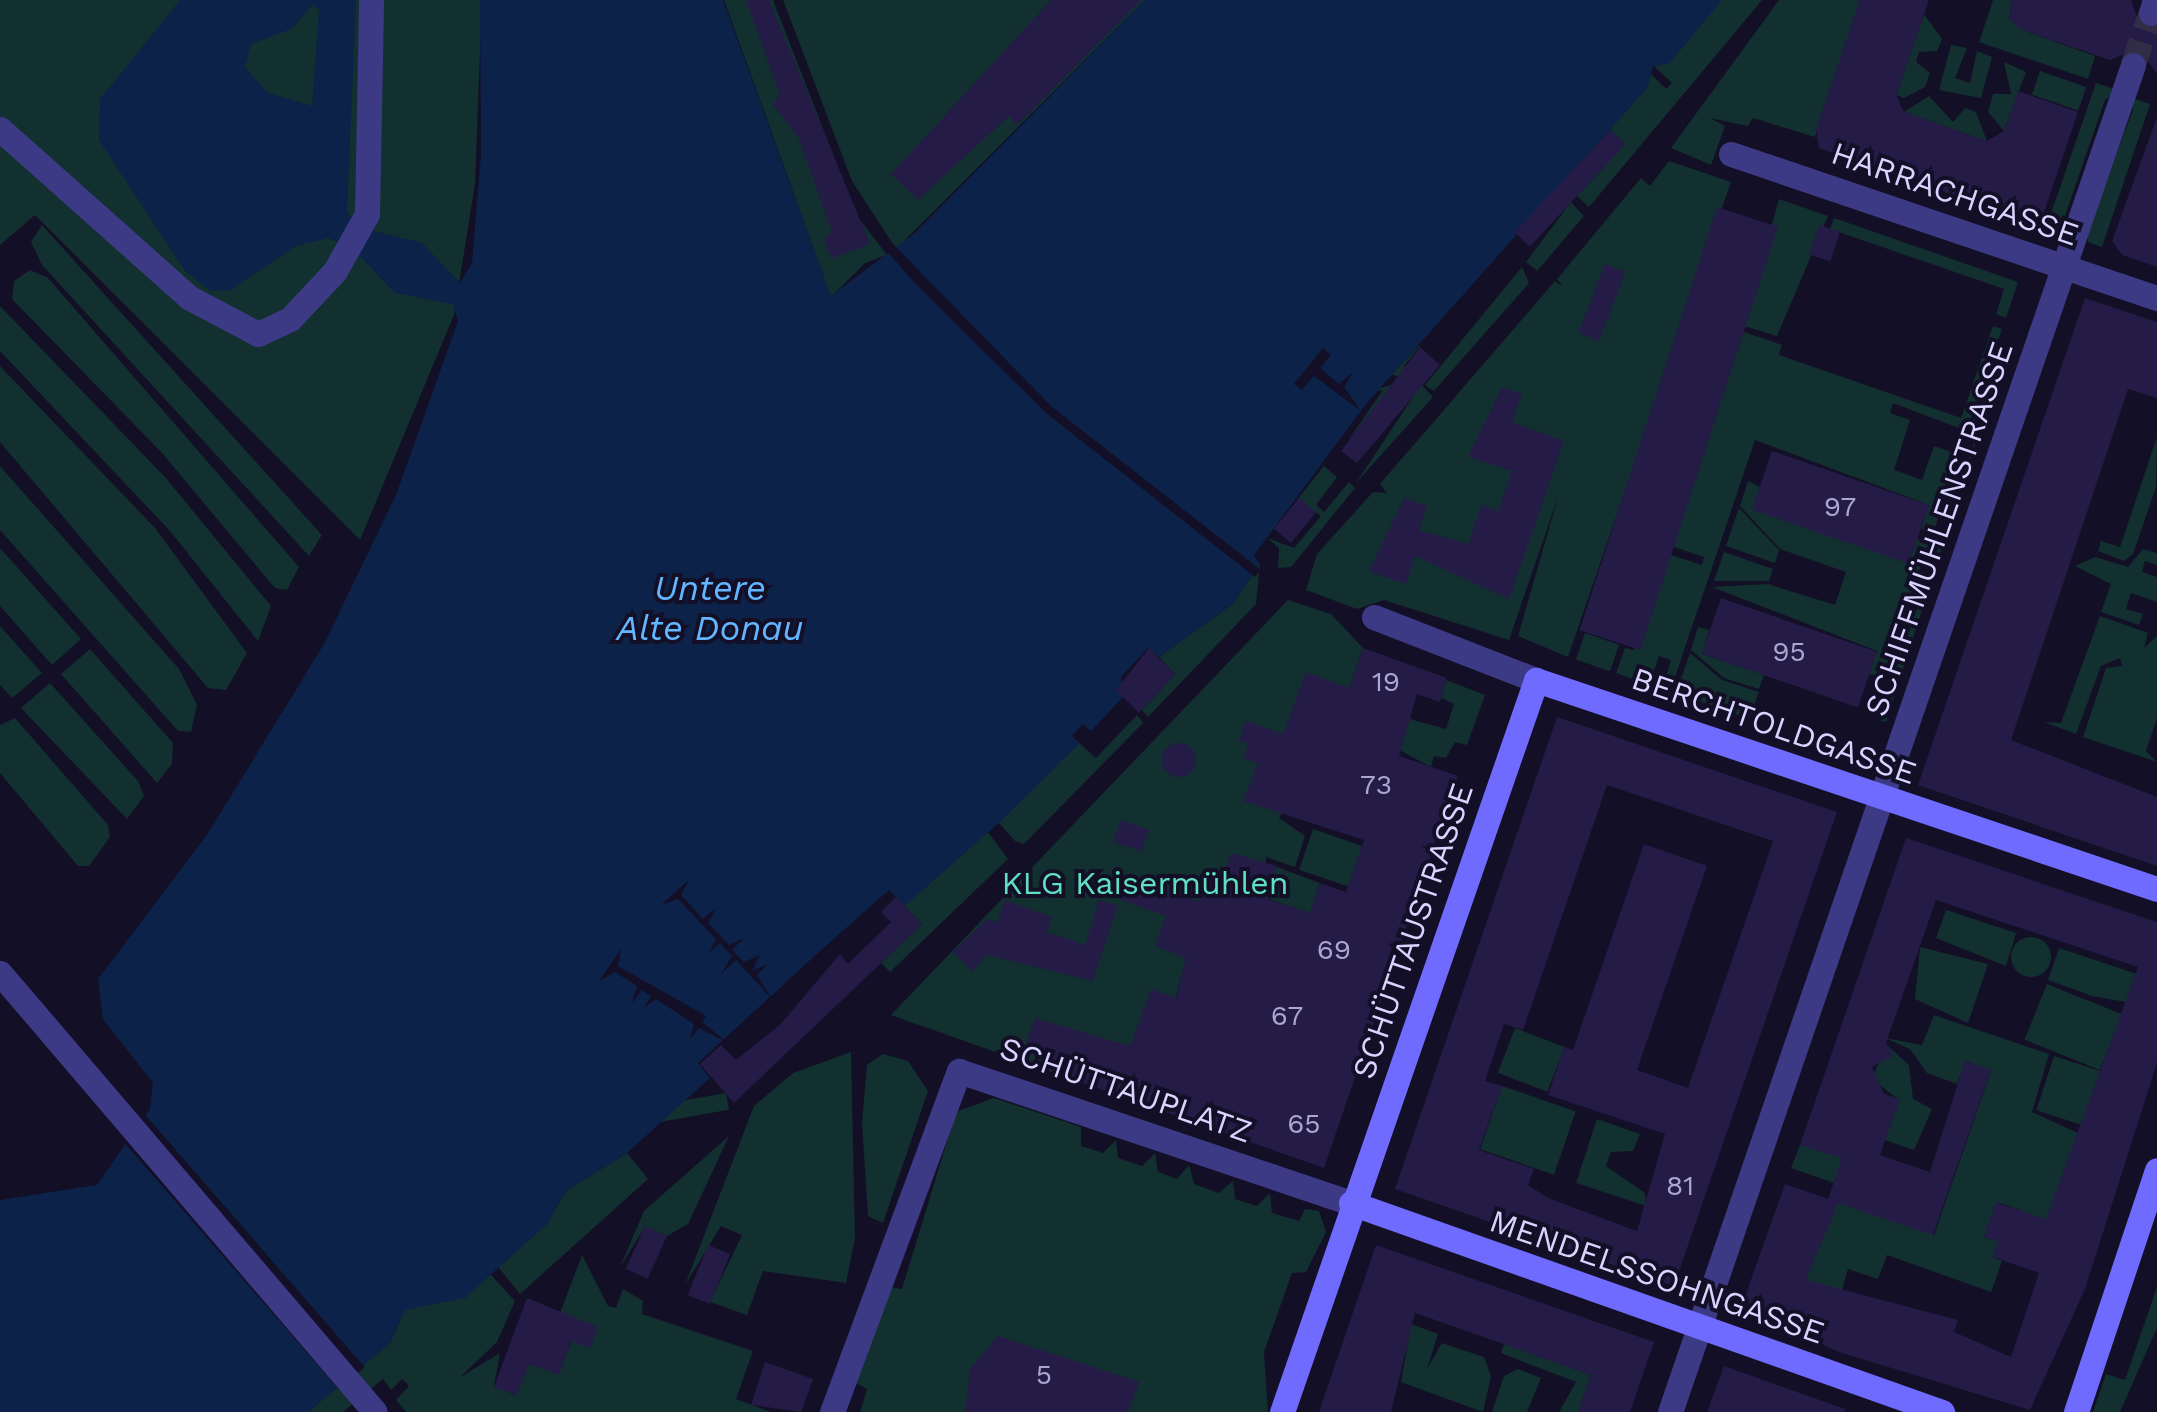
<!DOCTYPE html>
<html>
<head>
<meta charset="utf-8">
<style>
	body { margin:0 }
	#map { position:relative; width:2157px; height:1412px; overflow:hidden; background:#130f26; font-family:"Work Sans",sans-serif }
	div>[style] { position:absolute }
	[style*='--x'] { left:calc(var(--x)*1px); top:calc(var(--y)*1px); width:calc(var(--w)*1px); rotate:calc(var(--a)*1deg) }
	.green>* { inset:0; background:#12302f; transform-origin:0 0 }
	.round { border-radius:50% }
	.water>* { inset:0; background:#0c2248 }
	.pier>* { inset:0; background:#130f26; transform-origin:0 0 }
	.building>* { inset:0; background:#241b47; transform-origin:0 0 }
	.street-tunnel>* { height:25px; margin-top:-12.5px; transform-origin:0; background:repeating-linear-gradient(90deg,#312d47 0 25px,transparent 0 37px) }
	.street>* { height:25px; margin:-12.5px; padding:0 12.5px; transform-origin:12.5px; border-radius:12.5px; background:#3d3a85 }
	.secondary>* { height:25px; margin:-12.5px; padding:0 12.5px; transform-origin:12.5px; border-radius:12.5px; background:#6f6bff }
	span { translate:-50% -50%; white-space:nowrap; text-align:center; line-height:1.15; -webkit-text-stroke:8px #130f26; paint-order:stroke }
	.number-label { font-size:28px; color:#aca6d1 }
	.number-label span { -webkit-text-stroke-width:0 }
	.street-label { font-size:32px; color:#d9d4ff }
	.park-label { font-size:32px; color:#5fe0c0 }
	.water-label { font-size:35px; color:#62b6ff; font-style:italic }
</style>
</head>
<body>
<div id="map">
	<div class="green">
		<i style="clip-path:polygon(0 0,482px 0,475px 184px,454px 315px,360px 540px,35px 215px,0 245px)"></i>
		<i style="clip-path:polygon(724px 0,773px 0,857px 216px,887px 255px,865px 263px,831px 297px)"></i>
		<i style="clip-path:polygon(783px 0,1145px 0,896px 249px,852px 181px)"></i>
		<i style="clip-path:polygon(1697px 0,1762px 0,1589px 207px,1577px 196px,1625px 144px,1604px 125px,1649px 72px,1666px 89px,1672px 83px,1654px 66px)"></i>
		<i style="clip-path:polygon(1779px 0,1860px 0,1815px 137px,1753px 118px,1748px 126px,1710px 118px,1725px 126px,1711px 165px,1671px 148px)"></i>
		<i style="clip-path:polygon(1993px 0,2012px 0,2009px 18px,2022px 30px,2095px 56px,2088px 79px,1979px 42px)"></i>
		<i style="clip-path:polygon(1924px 14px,1942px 39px,1937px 51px,1919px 52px,1916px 62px,1930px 73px,1925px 87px,1904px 98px,1896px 95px)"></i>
		<i style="clip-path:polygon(1951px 45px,1967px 48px,1955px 78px,1970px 83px,1977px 51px,1992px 57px,1981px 98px,1939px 90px)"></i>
		<i style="clip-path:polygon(2004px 62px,2026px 72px,2004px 131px,1988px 112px,1993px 94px,2011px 94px)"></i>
		<i style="left:2040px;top:71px;width:49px;height:25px;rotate:19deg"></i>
		<i style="clip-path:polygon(2096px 83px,2117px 90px,2105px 100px,2059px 233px,2046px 228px)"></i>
		<i style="clip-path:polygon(1929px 96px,1953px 122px,1965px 108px,1976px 112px,1987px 141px,1904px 112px)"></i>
		<i style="clip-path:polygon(2129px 97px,2150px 104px,2102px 247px,2088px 242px,2087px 230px,2133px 110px)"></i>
		<i style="clip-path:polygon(1669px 161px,1731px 182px,1568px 657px,1518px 636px,1558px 497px,1509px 640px,1384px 600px,1357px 609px,1306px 590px,1317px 554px,1373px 492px,1387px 493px,1380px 484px,1555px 281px,1563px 287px,1557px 279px,1641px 178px,1650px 186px)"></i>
		<i style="clip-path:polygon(1779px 199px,1828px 216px,1777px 336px,1744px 326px)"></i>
		<i style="clip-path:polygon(1571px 202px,1584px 216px,1537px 271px,1526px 262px)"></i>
		<i style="clip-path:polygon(1834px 218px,2018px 282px,2006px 318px,1996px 314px,2004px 289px,1830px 229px)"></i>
		<i style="clip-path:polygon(42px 225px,322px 535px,309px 556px,42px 265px,31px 242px)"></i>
		<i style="clip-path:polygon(1522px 267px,1529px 283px,1434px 391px,1425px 385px)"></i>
		<i style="clip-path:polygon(30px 270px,48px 278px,299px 567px,287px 590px,275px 588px,162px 453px,12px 299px,14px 281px)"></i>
		<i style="clip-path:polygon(0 306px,165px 477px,271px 606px,258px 641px,170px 531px,0 351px)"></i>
		<i style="clip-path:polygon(1993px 326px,2002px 329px,1967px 431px,1893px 403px,1890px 413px,1910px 420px,1894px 470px,1922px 480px,1934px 446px,1960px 455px,1933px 533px,1921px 529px,1929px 505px,1755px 440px,1670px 692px,1662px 689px,1671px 660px,1659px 656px,1649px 685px,1616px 673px,1625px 648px,1634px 650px,1668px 554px,1702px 565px,1704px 557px,1671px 546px,1744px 332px,1782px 345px,1779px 355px,1961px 418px)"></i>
		<i style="clip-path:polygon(1424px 341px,1404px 366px,1433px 397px,1356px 483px,1413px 397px,1389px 392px,1347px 442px,1383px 390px,1357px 394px,1395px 384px,1400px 377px,1391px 374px)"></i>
		<i style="clip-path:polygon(0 366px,155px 528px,247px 653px,226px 690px,208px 688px,0 442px)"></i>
		<i style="clip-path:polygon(1990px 398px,1886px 722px,1878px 720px)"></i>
		<i style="clip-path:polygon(2157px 437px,2156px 487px,2133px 554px,2124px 561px,2098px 551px,2101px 541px,2120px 547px)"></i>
		<i style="clip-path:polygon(1330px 458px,1324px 466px,1337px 477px,1316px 505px,1324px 512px,1349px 482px,1355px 488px,1291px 567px,1278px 568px,1279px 548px,1267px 538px,1294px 548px,1321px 516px,1297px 500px)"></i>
		<i style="clip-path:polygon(0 466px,179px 669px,197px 705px,191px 732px,178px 731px,0 530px)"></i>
		<i style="clip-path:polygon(1748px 481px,1909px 562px,1917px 539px,1929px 543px,1883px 678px,1869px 674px,1877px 651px,1712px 587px,1768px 584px,1835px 605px,1846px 572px,1780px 549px,1740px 506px)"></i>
		<i style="clip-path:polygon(1739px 508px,1779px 550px,1775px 563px,1726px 546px)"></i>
		<i style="clip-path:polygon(0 548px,81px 639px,52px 665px,0 606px)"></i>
		<i style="clip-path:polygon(2143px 549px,2157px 553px,2157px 565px,2145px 561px,2142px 572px,2157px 577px,2157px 602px,2131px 593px,2126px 609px,2143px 614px,2139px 625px,2101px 612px,2111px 584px,2075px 566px,2095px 557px,2128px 567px)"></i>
		<i style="clip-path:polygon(1724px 552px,1773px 569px,1769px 581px,1714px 581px)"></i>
		<i style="clip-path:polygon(1260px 564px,1256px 604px,1148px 717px,1142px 710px,1175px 674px,1159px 657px,1233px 604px)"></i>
		<i style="clip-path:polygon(1288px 600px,1331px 614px,1363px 648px,1333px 733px,1279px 818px,1305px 836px,1295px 867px,1266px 857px,1265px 879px,1282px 884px,1268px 878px,1277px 867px,1320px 883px,1316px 896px,1342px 924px,1236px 888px,1185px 963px,1172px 1011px,1244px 1076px,1080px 1035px,1066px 1077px,891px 1015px)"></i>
		<i style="clip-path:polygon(2100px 616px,2148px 633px,2144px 648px,2157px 636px,2157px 718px,2146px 751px,2157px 762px,2083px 737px,2106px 668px,2122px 666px,2120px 658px,2101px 666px,2076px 734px,2044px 722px,2061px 723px)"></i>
		<i style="clip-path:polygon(0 626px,42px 673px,12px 698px,0 685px)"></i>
		<i style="clip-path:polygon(1698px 627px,1709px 630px,1702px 654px,1764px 675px,1759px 689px,1724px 678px,1691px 650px)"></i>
		<i style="left:1585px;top:633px;width:36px;height:28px;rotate:19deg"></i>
		<i style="clip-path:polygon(90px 649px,173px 743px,172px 764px,157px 783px,61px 674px)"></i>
		<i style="clip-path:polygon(1690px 653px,1722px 680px,1759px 692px,1749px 719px,1676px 693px)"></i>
		<i style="clip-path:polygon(1446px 680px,1485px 695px,1467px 745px,1455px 742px,1446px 758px,1434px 756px,1431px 767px,1364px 731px,1385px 712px,1446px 729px,1454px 704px,1441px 698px)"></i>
		<i style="clip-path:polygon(50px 683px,138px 781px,144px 796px,127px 819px,21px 708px)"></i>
		<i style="clip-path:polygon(1137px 715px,1143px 723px,1024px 844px,1015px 841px,999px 823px,1064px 729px,1096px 758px)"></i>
		<i style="clip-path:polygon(15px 718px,108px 825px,110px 837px,89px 866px,78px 866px,0 773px,0 725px)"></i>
		<i style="left:1313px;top:829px;width:52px;height:43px;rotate:19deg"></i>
		<i style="clip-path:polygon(988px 832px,1008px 859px,890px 972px,881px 963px,922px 924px,896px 897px)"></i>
		<i style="clip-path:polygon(1946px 910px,2016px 933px,2006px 966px,1936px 938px)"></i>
		<i class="round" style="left:2011px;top:937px;width:40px;height:40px"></i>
		<i style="clip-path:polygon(1920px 947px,1988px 964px,1968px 1023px,1915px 999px)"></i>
		<i style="clip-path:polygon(2059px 948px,2143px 976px,2126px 1002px,2092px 996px,2048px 980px)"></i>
		<i style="left:2047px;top:984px;width:81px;height:60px;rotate:22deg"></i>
		<i style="clip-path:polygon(1934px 1015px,2049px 1054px,2032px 1112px,2082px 1135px,2037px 1245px,2013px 1237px,2021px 1210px,1997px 1202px,1984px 1237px,1998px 1242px,1993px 1257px,2002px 1261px,1991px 1292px,1887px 1255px,1878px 1279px,1848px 1269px,1841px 1293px,1806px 1281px,1833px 1200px,1934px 1235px,1991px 1071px,1966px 1061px,1957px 1084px,1927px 1073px,1910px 1049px,1885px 1038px,1922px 1045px)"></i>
		<i style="left:1515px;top:1028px;width:53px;height:48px;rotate:21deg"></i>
		<i style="clip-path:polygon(1888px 1046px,1909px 1065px,1913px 1099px,1932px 1109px,1914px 1150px,1885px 1140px,1899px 1100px,1871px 1078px)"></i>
		<i style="clip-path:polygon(851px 1052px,855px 1238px,846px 1283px,763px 1271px,747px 1315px,710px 1302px,742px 1235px,721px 1226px,685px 1285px,754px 1106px,793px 1073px)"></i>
		<i style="clip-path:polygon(883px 1054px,908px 1061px,928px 1091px,883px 1223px,868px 1216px,862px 1123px,867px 1065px)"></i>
		<i style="left:2054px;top:1056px;width:51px;height:57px;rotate:18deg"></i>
		<i style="left:1502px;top:1086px;width:78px;height:67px;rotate:19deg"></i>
		<i style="left:726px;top:1093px;width:17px;height:106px;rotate:80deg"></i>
		<i style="clip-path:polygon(994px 1098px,1081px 1127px,1081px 1146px,1103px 1153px,1116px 1140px,1118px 1158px,1142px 1166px,1155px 1153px,1158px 1172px,1177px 1179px,1189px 1165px,1194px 1184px,1219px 1193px,1233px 1181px,1235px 1199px,1257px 1206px,1270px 1193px,1272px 1213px,1299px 1221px,1305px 1209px,1319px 1211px,1326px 1232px,1306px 1272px,1292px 1273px,1264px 1352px,1268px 1412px,860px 1412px,867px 1389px,856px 1383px,890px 1287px,902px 1289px,956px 1112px)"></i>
		<i style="clip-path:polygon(1597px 1119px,1640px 1134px,1633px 1151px,1611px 1152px,1606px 1166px,1645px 1193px,1646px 1206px,1576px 1183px)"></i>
		<i style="clip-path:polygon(729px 1136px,688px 1224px,667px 1236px,645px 1227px,620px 1267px,644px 1211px)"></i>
		<i style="clip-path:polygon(1848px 1143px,1834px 1183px,1791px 1168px,1800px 1145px)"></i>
		<i style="clip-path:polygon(627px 1153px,648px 1179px,520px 1294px,498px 1267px,547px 1224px,566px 1191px)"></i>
		<i style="clip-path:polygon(582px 1255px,608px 1306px,616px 1308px,623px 1289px,643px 1301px,642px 1314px,753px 1351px,736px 1399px,771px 1412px,406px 1412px,396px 1400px,409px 1386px,402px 1379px,391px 1390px,383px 1379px,343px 1412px,308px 1412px,390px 1343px,405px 1310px,491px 1275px,515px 1301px,497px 1342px,459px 1378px,500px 1353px,494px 1386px,516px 1395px,529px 1364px,559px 1374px,573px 1337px,554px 1329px)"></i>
		<i style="clip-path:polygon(2157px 1287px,2157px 1328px,2120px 1412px,2093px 1412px,2106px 1374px,2125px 1380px)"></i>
		<i style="clip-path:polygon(1411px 1324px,1438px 1334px,1427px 1369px,1442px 1343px,1484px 1357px,1491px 1376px,1483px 1412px,1401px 1382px)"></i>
		<i style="clip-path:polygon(1504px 1344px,1591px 1375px,1578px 1412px,1559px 1412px,1576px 1382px,1501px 1353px)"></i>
		<i style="clip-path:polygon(1518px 1369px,1541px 1378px,1527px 1412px,1492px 1412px,1504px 1376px)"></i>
	</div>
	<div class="water">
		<i style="clip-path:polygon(evenodd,180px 0,356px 0,347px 213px,366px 229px,422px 243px,460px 283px,472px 263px,481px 156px,480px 0,723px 0,831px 296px,915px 233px,1145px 0,1722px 0,1669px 64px,1653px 66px,1648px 87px,1366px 404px,1254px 555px,1260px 564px,1233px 604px,1159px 657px,1148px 648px,1121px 677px,1123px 697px,1091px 731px,1083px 724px,1072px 736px,1079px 744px,1003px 819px,905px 906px,889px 890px,819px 952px,698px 1063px,710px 1078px,627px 1153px,566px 1191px,547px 1224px,465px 1298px,405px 1310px,390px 1343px,308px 1412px,0 1412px,0 1200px,97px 1185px,150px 1109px,153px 1083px,103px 1019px,98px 979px,207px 835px,324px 644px,396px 495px,458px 321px,453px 304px,395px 293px,353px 249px,328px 238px,296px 246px,229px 291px,209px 290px,185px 271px,99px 140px,100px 99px,180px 0,313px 5px,319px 10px,312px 106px,268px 93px,245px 67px,251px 44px,291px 29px,313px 5px)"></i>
	</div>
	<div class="pier">
		<i style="clip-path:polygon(893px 244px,1052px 407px,1261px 570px,1255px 577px,1046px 413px,913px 281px,886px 250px)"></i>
		<i style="clip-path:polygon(1323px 348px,1331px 355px,1320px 368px,1339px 384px,1354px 371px,1344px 387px,1361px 411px,1314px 376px,1302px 390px,1294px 384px)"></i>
		<i style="clip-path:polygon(689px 880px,681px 895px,703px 919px,716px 908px,708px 923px,729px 945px,744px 938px,732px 950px,744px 962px,760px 955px,752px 971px,768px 964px,757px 975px,772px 999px,736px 960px,721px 974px,732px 956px,720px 943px,709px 953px,716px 939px,678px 899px,661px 905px)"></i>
		<i style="clip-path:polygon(621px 949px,618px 966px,706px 1016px,702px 1022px,728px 1043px,699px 1028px,690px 1039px,694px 1024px,656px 999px,644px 1008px,651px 996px,642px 990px,632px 1003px,637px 986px,615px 972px,599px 981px)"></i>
		<i style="left:141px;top:1110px;width:341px;height:34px;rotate:49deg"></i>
	</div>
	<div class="building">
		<i style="clip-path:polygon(746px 0,769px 0,870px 244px,832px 258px,823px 239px,832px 232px,799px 139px,773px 104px,780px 95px)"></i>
		<i style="clip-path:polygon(1051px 0,1141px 0,1017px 125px,1009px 116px,918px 200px,891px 174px)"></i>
		<i style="clip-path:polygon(1860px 0,1929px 0,1896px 95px,1904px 112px,1987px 141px,2004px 131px,2018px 91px,2078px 112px,2044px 212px,2028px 221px,1819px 148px,1816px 129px)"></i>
		<i style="clip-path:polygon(2012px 0,2131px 0,2139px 23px,2157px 28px,2157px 73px,2137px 49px,2110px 60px,2019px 29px,2009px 18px)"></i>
		<i style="clip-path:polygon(2157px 117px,2157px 267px,2122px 255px,2112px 241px)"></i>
		<i style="left:1610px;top:130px;width:21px;height:140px;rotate:43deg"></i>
		<i style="left:1717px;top:207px;width:64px;height:445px;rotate:18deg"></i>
		<i style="left:1819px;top:225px;width:22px;height:31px;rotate:18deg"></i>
		<i style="left:1605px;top:264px;width:22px;height:74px;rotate:21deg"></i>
		<i style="clip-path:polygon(2085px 298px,2157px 322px,2157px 398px,2128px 389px,2011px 740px,2157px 797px,2157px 866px,1918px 785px)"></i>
		<i style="clip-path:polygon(1420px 347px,1440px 365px,1357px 463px,1341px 451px)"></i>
		<i style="clip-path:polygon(1502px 387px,1522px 394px,1512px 422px,1564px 441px,1509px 599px,1415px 556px,1406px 584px,1369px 571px,1404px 498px,1427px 506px,1419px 530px,1468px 544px,1482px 505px,1498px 511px,1512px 471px,1468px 457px)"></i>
		<i style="left:1772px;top:451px;width:166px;height:62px;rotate:19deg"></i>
		<i style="left:1299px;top:498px;width:22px;height:40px;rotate:39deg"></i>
		<i style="left:1721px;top:598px;width:165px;height:59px;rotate:19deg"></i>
		<i style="clip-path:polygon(1149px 648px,1175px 674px,1139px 713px,1116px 690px)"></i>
		<i style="clip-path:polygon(1363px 648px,1447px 678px,1440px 702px,1417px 694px,1399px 756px,1458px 776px,1324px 1168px,1066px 1077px,1069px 1067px,1032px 1055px,1025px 1045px,1035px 1018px,1130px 1046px,1151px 989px,1176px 998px,1186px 958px,1155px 946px,1166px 916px,1119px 899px,1128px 874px,1199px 901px,1211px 868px,1224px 872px,1231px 853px,1277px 866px,1267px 899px,1310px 913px,1320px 883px,1346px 892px,1364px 840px,1243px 801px,1258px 763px,1243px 758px,1248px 744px,1239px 741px,1246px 721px,1283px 734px,1306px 672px,1349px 688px)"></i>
		<i style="clip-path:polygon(evenodd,1557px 717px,1837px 812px,1674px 1286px,1395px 1189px,1557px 717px,1607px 785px,1773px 841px,1688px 1088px,1637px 1070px,1707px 866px,1644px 844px,1573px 1050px,1564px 1047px,1548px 1095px,1665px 1134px,1637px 1231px,1548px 1198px,1528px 1185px,1534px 1169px,1479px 1150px,1502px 1086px,1485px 1081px,1504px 1024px,1523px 1030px,1607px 785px)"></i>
		<i class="round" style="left:1162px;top:743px;width:34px;height:34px"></i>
		<i style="left:1121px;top:820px;width:30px;height:23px;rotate:20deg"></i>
		<i style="clip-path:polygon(evenodd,1906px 838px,2157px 922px,2157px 1063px,2085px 1289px,2030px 1410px,1839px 1352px,1741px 1308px,1785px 1184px,1828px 1199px,1842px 1158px,1800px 1145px,1906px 838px,1936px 900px,2138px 967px,2046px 1219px,1996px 1202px,1984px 1237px,1998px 1242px,1993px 1257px,2039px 1273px,2011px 1357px,1954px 1332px,1958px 1320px,1806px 1280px,1838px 1203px,1933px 1235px,1991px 1070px,1965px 1061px,1930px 1172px,1880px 1155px,1900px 1099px,1884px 1094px,1872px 1067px,1893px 1056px,1886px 1043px,1936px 900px)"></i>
		<i style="clip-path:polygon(896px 897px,922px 924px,734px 1103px,700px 1064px,721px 1045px,736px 1060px,780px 1025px,840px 954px,848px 964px,891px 922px,881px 912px)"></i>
		<i style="clip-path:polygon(1005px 900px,1052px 917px,1047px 932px,1085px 945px,1099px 900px,1118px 906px,1093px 981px,987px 955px,972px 971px,953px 952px,987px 919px,997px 922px)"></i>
		<i style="left:645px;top:1226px;width:24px;height:47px;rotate:24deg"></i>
		<i style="left:708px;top:1245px;width:24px;height:54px;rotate:22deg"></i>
		<i style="clip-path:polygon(1376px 1245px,1654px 1342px,1630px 1412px,1578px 1412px,1591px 1375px,1415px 1313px,1391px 1412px,1319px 1412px)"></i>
		<i style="clip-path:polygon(527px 1298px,598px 1327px,590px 1348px,571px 1341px,559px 1375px,529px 1364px,517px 1395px,494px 1387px)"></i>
		<i style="clip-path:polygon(998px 1336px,1139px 1382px,1128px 1412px,965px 1412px,970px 1369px)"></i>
		<i style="clip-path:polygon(765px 1362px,813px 1379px,801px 1412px,751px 1405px)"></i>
		<i style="clip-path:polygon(1724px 1366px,1845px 1409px,1845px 1412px,1707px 1412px)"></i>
	</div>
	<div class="street-tunnel">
		<i style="--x:2133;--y:65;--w:55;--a:-70.9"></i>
	</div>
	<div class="street">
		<i style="--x:2151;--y:13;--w:14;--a:-73"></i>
		<i style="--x:0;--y:129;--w:254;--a:41.7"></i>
		<i style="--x:190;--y:298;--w:77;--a:27.9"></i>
		<i style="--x:258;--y:334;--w:35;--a:-25"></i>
		<i style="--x:290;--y:319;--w:66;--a:-46.8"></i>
		<i style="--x:335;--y:271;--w:65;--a:-60.7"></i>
		<i style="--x:367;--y:214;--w:214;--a:-88.9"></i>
		<i style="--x:1731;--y:154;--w:450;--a:18.7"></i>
		<i style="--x:1374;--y:617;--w:174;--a:21.3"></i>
		<i style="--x:0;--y:973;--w:577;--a:49.5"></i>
		<i style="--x:832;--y:1412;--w:364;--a:-69.6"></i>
		<i style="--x:959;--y:1071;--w:414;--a:18.6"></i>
		<i style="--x:1670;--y:1412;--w:1424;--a:-71.03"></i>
	</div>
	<div class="secondary">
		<i style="--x:1351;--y:1203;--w:627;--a:19.48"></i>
		<i style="--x:1282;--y:1412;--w:775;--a:-70.86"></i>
		<i style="--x:1536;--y:680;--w:655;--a:18.6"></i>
		<i style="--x:2076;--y:1412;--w:255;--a:-71.5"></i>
	</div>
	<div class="number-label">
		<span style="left:1840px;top:507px">97</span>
		<span style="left:1789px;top:652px">95</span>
		<span style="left:1386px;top:682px">19</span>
		<span style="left:1376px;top:785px">73</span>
		<span style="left:1334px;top:950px">69</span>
		<span style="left:1287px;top:1016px">67</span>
		<span style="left:1304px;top:1124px">65</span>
		<span style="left:1680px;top:1186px">81</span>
		<span style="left:1044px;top:1375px">5</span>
	</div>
	<div class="street-label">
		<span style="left:1955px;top:194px;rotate:19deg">HARRACHGASSE</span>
		<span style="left:1939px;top:529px;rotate:-71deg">SCHIFFMÜHLENSTRASSE</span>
		<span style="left:1774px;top:726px;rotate:19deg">BERCHTOLDGASSE</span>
		<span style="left:1413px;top:931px;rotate:-71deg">SCHÜTTAUSTRASSE</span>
		<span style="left:1126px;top:1090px;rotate:19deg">SCHÜTTAUPLATZ</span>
		<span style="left:1657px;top:1277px;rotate:19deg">MENDELSSOHNGASSE</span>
	</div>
	<div class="park-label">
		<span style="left:1145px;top:883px">KLG Kaisermühlen</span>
	</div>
	<div class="water-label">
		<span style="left:710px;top:608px">Untere<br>Alte Donau</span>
	</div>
</div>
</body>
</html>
